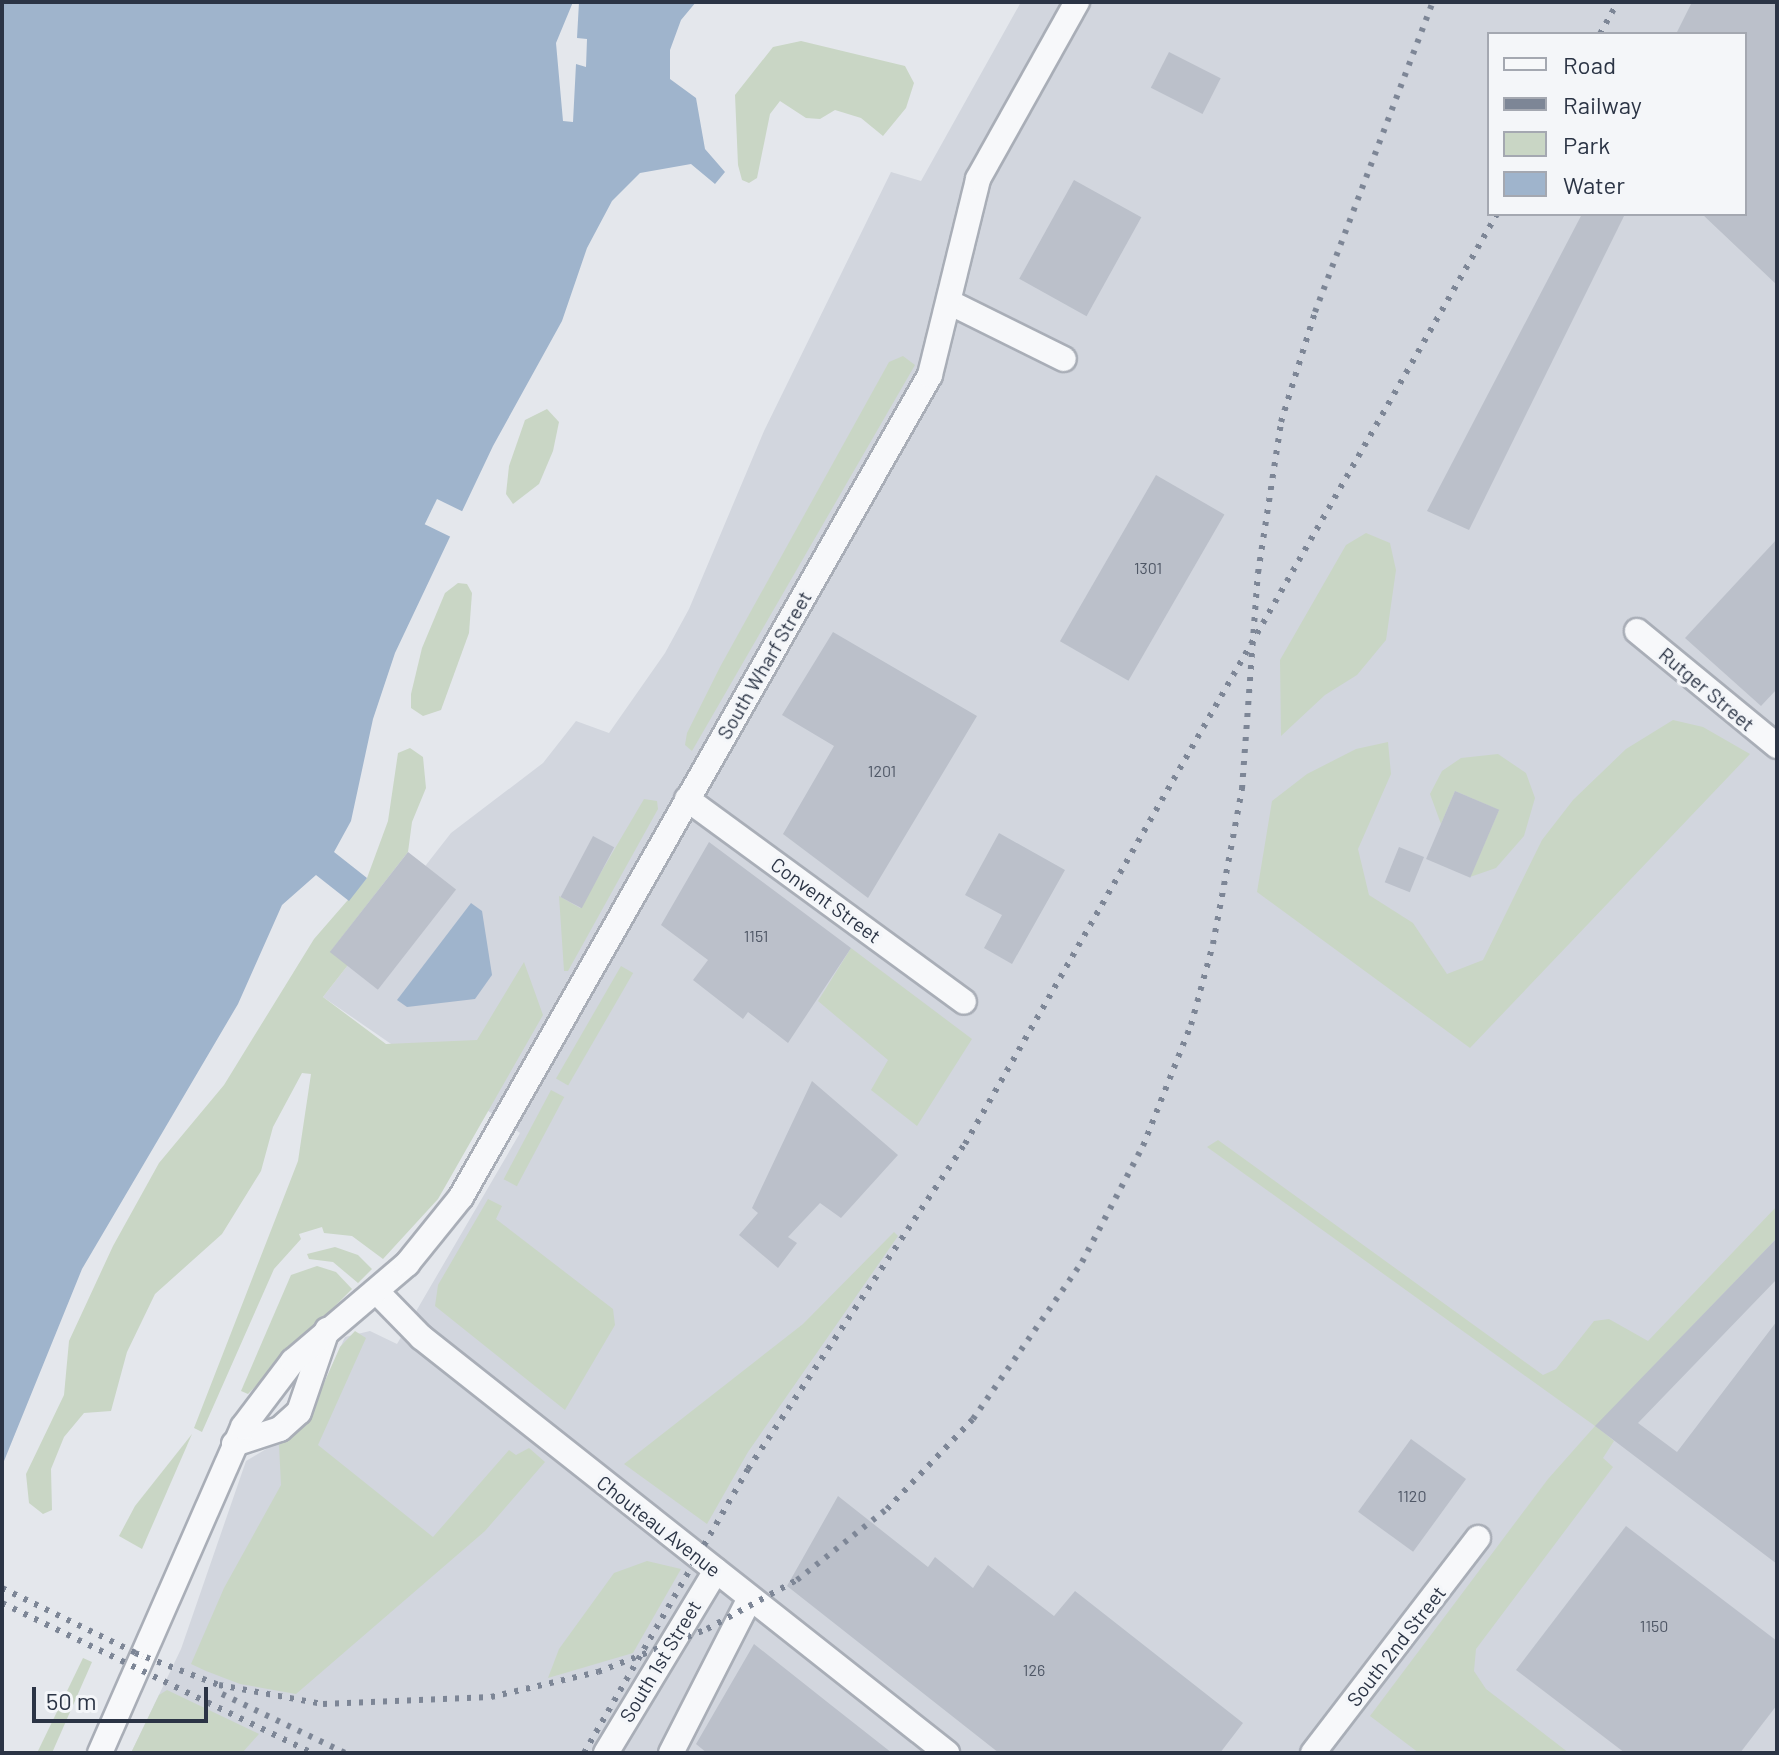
<!DOCTYPE html>
<html>
<head>
<meta charset="utf-8">
<style>
	body { margin:0 }
	#map { position:relative; width:1779px; height:1755px; overflow:hidden; background:#e4e7ec; font-family:Barlow,sans-serif }
	div>[style] { position:absolute }
	[style*='--x'] { left:calc(var(--x)*1px); top:calc(var(--y)*1px); width:calc(var(--w)*1px); rotate:calc(var(--a)*1deg) }
	.built>* { inset:0; background:#d2d6de }
	.green>* { inset:0; background:#c9d6c5; transform-origin:0 0 }
	.water>* { inset:0; background:#9fb4cc }
	.pier>* { inset:0; background:#e4e7ec; transform-origin:0 0 }
	.building>* { inset:0; background:#bbc0ca; transform-origin:0 0 }
	.roads { filter:drop-shadow(2px 0 #a9aeb7) drop-shadow(-2px 0 #a9aeb7) drop-shadow(0 2px #a9aeb7) drop-shadow(0 -2px #a9aeb7) }
	.minor>* { height:24px; margin:-12px; padding:0 12px; transform-origin:12px; border-radius:12px; background:#f7f8fa }
	.rail>* { height:6px; margin-top:-3px; transform-origin:0; background:repeating-linear-gradient(90deg,#7d8696 0 4px,transparent 0 12px) }
	span { translate:-50% -50%; white-space:nowrap; text-align:center; line-height:1.15; -webkit-text-stroke:7px #f4f6f9; paint-order:stroke }
	.number-label { font-size:16px; color:#4f5766 }
	.number-label span { -webkit-text-stroke-width:0 }
	.street-label { font-size:20px; color:#2b3445 }
	.frame { position:absolute; inset:0; border:4px solid #2b3445; pointer-events:none }
	.legend { position:absolute; left:1487px; top:32px; width:260px; height:184px; box-sizing:border-box; background:#f4f6f9; border:2px solid #a4a8b1; margin:0; padding:10px 14px; list-style:none; font-size:24px; color:#2b3445 }
	.legend li { display:flex; align-items:center; gap:16px; height:40px }
	.legend b { width:40px; border:2px solid #a4a8b1 }
	.scale { position:absolute; left:32px; top:1687px; width:176px; height:36px; box-sizing:border-box; border:4px solid #2b3445; border-top:0; padding-left:10px; font-size:24px; line-height:28px; white-space:nowrap; color:#2b3445; -webkit-text-stroke:6px #f4f6f9; paint-order:stroke }
</style>
</head>
<body>
<div id="map">
	<div class="built">
		<i style="clip-path:polygon(evenodd,1021px 2px,1777px 2px,1777px 1753px,131px 1753px,181px 1649px,246px 1461px,305px 1426px,345px 1337px,370px 1331px,397px 1344px,520px 1133px,323px 997px,451px 833px,543px 763px,576px 721px,609px 733px,665px 653px,689px 609px,764px 431px,891px 172px,921px 181px,1021px 2px,1489px 34px,1745px 34px,1745px 214px,1489px 214px,1489px 34px)"></i>
	</div>
	<div class="green">
		<i style="clip-path:polygon(801px 41px,905px 66px,914px 83px,906px 108px,883px 136px,861px 118px,835px 110px,820px 119px,806px 118px,780px 101px,770px 114px,757px 178px,749px 183px,742px 180px,738px 165px,735px 95px,773px 47px)"></i>
		<i style="clip-path:polygon(903px 356px,915px 365px,692px 751px,685px 745px,687px 733px,720px 667px,889px 362px)"></i>
		<i style="clip-path:polygon(547px 409px,559px 422px,553px 451px,539px 484px,513px 504px,506px 494px,509px 466px,525px 420px)"></i>
		<i style="clip-path:polygon(1366px 533px,1390px 543px,1396px 570px,1386px 640px,1357px 675px,1325px 695px,1281px 736px,1280px 660px,1346px 545px)"></i>
		<i style="clip-path:polygon(458px 583px,467px 584px,472px 593px,469px 633px,441px 710px,423px 716px,411px 708px,411px 694px,422px 648px,445px 593px)"></i>
		<i style="clip-path:polygon(1673px 720px,1703px 727px,1750px 754px,1470px 1048px,1257px 892px,1272px 801px,1307px 774px,1356px 749px,1388px 742px,1391px 774px,1358px 849px,1369px 895px,1413px 923px,1447px 974px,1483px 960px,1542px 840px,1573px 800px,1626px 749px)"></i>
		<i style="clip-path:polygon(410px 748px,423px 757px,426px 788px,412px 822px,408px 852px,331px 951px,348px 965px,323px 997px,386px 1044px,477px 1040px,524px 962px,543px 1015px,438px 1199px,383px 1259px,352px 1236px,324px 1233px,322px 1227px,299px 1234px,301px 1239px,274px 1269px,202px 1432px,194px 1428px,298px 1161px,311px 1074px,302px 1073px,273px 1127px,261px 1171px,222px 1234px,155px 1294px,127px 1352px,111px 1411px,84px 1413px,64px 1437px,51px 1469px,52px 1510px,43px 1514px,29px 1503px,26px 1474px,64px 1395px,69px 1341px,113px 1246px,159px 1163px,224px 1085px,314px 939px,367px 878px,388px 821px,398px 753px)"></i>
		<i style="clip-path:polygon(1498px 754px,1526px 773px,1535px 798px,1524px 836px,1496px 868px,1470px 877px,1499px 810px,1455px 791px,1441px 824px,1430px 794px,1442px 771px,1461px 758px)"></i>
		<i style="clip-path:polygon(644px 799px,657px 801px,658px 809px,568px 971px,564px 971px,559px 896px,580px 908px)"></i>
		<i style="clip-path:polygon(851px 948px,972px 1039px,917px 1126px,871px 1090px,888px 1060px,818px 1001px)"></i>
		<i style="left:621px;top:966px;width:14px;height:130px;rotate:30deg"></i>
		<i style="left:551px;top:1090px;width:15px;height:101px;rotate:28deg"></i>
		<i style="clip-path:polygon(1218px 1140px,1543px 1375px,1556px 1369px,1594px 1321px,1609px 1319px,1648px 1341px,1777px 1206px,1777px 1238px,1596px 1426px,1614px 1441px,1603px 1458px,1613px 1467px,1476px 1649px,1474px 1671px,1486px 1689px,1569px 1753px,1419px 1753px,1370px 1716px,1548px 1479px,1595px 1426px,1207px 1147px)"></i>
		<i style="clip-path:polygon(488px 1199px,502px 1206px,496px 1219px,613px 1309px,615px 1325px,565px 1410px,435px 1306px,438px 1285px)"></i>
		<i style="clip-path:polygon(894px 1232px,898px 1236px,748px 1452px,707px 1524px,624px 1464px,803px 1324px)"></i>
		<i style="clip-path:polygon(335px 1247px,358px 1255px,372px 1269px,358px 1283px,333px 1262px,309px 1259px,307px 1254px)"></i>
		<i style="clip-path:polygon(317px 1266px,336px 1272px,352px 1289px,248px 1394px,241px 1391px,291px 1275px)"></i>
		<i style="clip-path:polygon(355px 1331px,366px 1338px,318px 1445px,433px 1537px,509px 1450px,516px 1455px,529px 1448px,545px 1462px,485px 1531px,296px 1694px,240px 1684px,206px 1671px,191px 1664px,224px 1588px,281px 1485px,279px 1445px,305px 1426px,340px 1347px)"></i>
		<i style="clip-path:polygon(192px 1434px,142px 1549px,119px 1536px,135px 1506px)"></i>
		<i style="clip-path:polygon(647px 1561px,681px 1569px,633px 1653px,548px 1678px,559px 1649px,614px 1573px)"></i>
		<i style="clip-path:polygon(83px 1658px,92px 1662px,52px 1753px,37px 1753px)"></i>
		<i style="clip-path:polygon(167px 1690px,259px 1734px,242px 1753px,131px 1753px,159px 1695px)"></i>
	</div>
	<div class="water">
		<i style="clip-path:polygon(2px 2px,573px 2px,556px 43px,563px 121px,573px 122px,576px 64px,586px 67px,587px 39px,577px 38px,579px 2px,696px 2px,681px 20px,670px 50px,670px 79px,696px 98px,705px 149px,725px 172px,715px 184px,691px 164px,640px 173px,612px 201px,587px 248px,562px 321px,493px 446px,395px 653px,373px 719px,351px 821px,334px 852px,367px 878px,349px 901px,316px 875px,282px 905px,238px 1004px,82px 1269px,2px 1466px)"></i>
		<i style="clip-path:polygon(471px 903px,482px 911px,492px 975px,475px 999px,407px 1007px,397px 1000px)"></i>
	</div>
	<div class="pier">
		<i style="left:437px;top:499px;width:32px;height:28px;rotate:26deg"></i>
	</div>
	<div class="building">
		<i style="clip-path:polygon(1692px 2px,1777px 2px,1777px 285px,1702px 214px,1745px 214px,1745px 34px,1676px 34px)"></i>
		<i style="left:1169px;top:52px;width:58px;height:40px;rotate:27deg"></i>
		<i style="left:1074px;top:180px;width:77px;height:113px;rotate:29deg"></i>
		<i style="clip-path:polygon(1582px 214px,1625px 214px,1469px 530px,1427px 511px)"></i>
		<i style="left:1156px;top:475px;width:79px;height:192px;rotate:30deg"></i>
		<i style="clip-path:polygon(1777px 539px,1777px 689px,1761px 706px,1685px 638px)"></i>
		<i style="clip-path:polygon(833px 632px,977px 716px,868px 898px,783px 834px,834px 746px,782px 715px)"></i>
		<i style="left:1455px;top:791px;width:48px;height:74px;rotate:23deg"></i>
		<i style="clip-path:polygon(999px 833px,1065px 870px,1012px 964px,984px 948px,1002px 915px,965px 895px)"></i>
		<i style="left:593px;top:836px;width:24px;height:69px;rotate:28deg"></i>
		<i style="clip-path:polygon(709px 842px,851px 948px,788px 1043px,748px 1012px,743px 1019px,693px 980px,708px 960px,661px 925px)"></i>
		<i style="left:1399px;top:847px;width:27px;height:38px;rotate:22deg"></i>
		<i style="left:408px;top:852px;width:61px;height:127px;rotate:38deg"></i>
		<i style="clip-path:polygon(812px 1081px,898px 1155px,841px 1218px,820px 1203px,788px 1237px,797px 1243px,778px 1268px,739px 1235px,758px 1213px,752px 1208px)"></i>
		<i style="clip-path:polygon(1777px 1238px,1777px 1279px,1638px 1423px,1677px 1452px,1777px 1321px,1777px 1564px,1595px 1426px)"></i>
		<i style="left:1411px;top:1439px;width:68px;height:90px;rotate:36deg"></i>
		<i style="clip-path:polygon(838px 1496px,928px 1567px,935px 1557px,973px 1588px,988px 1565px,1054px 1616px,1075px 1591px,1243px 1723px,1220px 1753px,999px 1753px,787px 1586px)"></i>
		<i style="clip-path:polygon(1626px 1526px,1777px 1641px,1777px 1705px,1740px 1753px,1625px 1753px,1516px 1670px)"></i>
		<i style="clip-path:polygon(754px 1644px,831px 1705px,892px 1753px,707px 1753px,696px 1744px)"></i>
	</div>
	<div class="roads">
		<div class="minor">
			<i style="--x:949;--y:302;--w:128;--a:26.4"></i>
			<i style="--x:1637;--y:631;--w:181;--a:39.4"></i>
			<i style="--x:687;--y:799;--w:343;--a:36.2"></i>
			<i style="--x:377;--y:1292;--w:63;--a:45.6"></i>
			<i style="--x:421;--y:1337;--w:671;--a:38.34"></i>
			<i style="--x:234;--y:1444;--w:48;--a:-18.1"></i>
			<i style="--x:280;--y:1429;--w:25;--a:-42"></i>
			<i style="--x:299;--y:1412;--w:87;--a:-71.1"></i>
			<i style="--x:100;--y:1753;--w:356;--a:-66.3"></i>
			<i style="--x:243;--y:1427;--w:83;--a:-52.9"></i>
			<i style="--x:293;--y:1361;--w:150;--a:-40.4"></i>
			<i style="--x:407;--y:1264;--w:86;--a:-51.1"></i>
			<i style="--x:461;--y:1197;--w:946;--a:-60.29"></i>
			<i style="--x:930;--y:375;--w:202;--a:-76.2"></i>
			<i style="--x:978;--y:179;--w:203;--a:-60.8"></i>
			<i style="--x:606;--y:1753;--w:213;--a:-58.9"></i>
			<i style="--x:671;--y:1753;--w:174;--a:-63"></i>
			<i style="--x:1313;--y:1753;--w:271;--a:-52.5"></i>
		</div>
	</div>
	<div class="rail">
		<i style="--x:1600;--y:34;--w:37;--a:-61"></i>
		<i style="--x:2;--y:1588;--w:156;--a:25.9"></i>
		<i style="--x:2;--y:1603;--w:344;--a:25.8"></i>
		<i style="--x:135;--y:1653;--w:90;--a:20.9"></i>
		<i style="--x:219;--y:1685;--w:106;--a:10.4"></i>
		<i style="--x:323;--y:1704;--w:168;--a:-2.4"></i>
		<i style="--x:491;--y:1697;--w:110;--a:-13.2"></i>
		<i style="--x:598;--y:1672;--w:117;--a:-21.5"></i>
		<i style="--x:707;--y:1629;--w:102;--a:-28.6"></i>
		<i style="--x:797;--y:1580;--w:115;--a:-38.3"></i>
		<i style="--x:887;--y:1509;--w:124;--a:-46.3"></i>
		<i style="--x:973;--y:1419;--w:191;--a:-55.2"></i>
		<i style="--x:1082;--y:1262;--w:131;--a:-62.3"></i>
		<i style="--x:1143;--y:1146;--w:130;--a:-68.4"></i>
		<i style="--x:1191;--y:1025;--w:84;--a:-74.8"></i>
		<i style="--x:1213;--y:944;--w:158;--a:-79.4"></i>
		<i style="--x:1242;--y:789;--w:217;--a:-85.8"></i>
		<i style="--x:1258;--y:573;--w:153;--a:-81.3"></i>
		<i style="--x:1281;--y:422;--w:115;--a:-72.8"></i>
		<i style="--x:1315;--y:312;--w:332;--a:-69.2"></i>
		<i style="--x:222;--y:1694;--w:136;--a:25.6"></i>
		<i style="--x:584;--y:1753;--w:328;--a:-60"></i>
		<i style="--x:748;--y:1469;--w:391;--a:-56.3"></i>
		<i style="--x:965;--y:1144;--w:1071;--a:-60.23"></i>
	</div>
	<div class="number-label">
		<span style="left:1148px;top:568px">1301</span>
		<span style="left:882px;top:771px">1201</span>
		<span style="left:756px;top:936px">1151</span>
		<span style="left:1412px;top:1496px">1120</span>
		<span style="left:1654px;top:1626px">1150</span>
		<span style="left:1034px;top:1670px">126</span>
	</div>
	<div class="street-label">
		<span style="left:764px;top:665px;rotate:-60deg">South Wharf Street</span>
		<span style="left:1707px;top:689px;rotate:40deg">Rutger Street</span>
		<span style="left:826px;top:900px;rotate:36deg">Convent Street</span>
		<span style="left:659px;top:1526px;rotate:38deg">Chouteau Avenue</span>
		<span style="left:1396px;top:1646px;rotate:-52deg">South 2nd Street</span>
		<span style="left:660px;top:1661px;rotate:-59deg">South 1st Street</span>
	</div>
	<div class="frame"></div>
	<ul class="legend">
	<li><b style="height:10px;background:#f7f8fa"></b>Road</li>
	<li><b style="height:10px;background:#7d8696"></b>Railway</li>
	<li><b style="height:22px;background:#c9d6c5"></b>Park</li>
	<li><b style="height:22px;background:#9fb4cc"></b>Water</li>
	</ul>
	<div class="scale">50 m</div>
</div>
</body>
</html>
